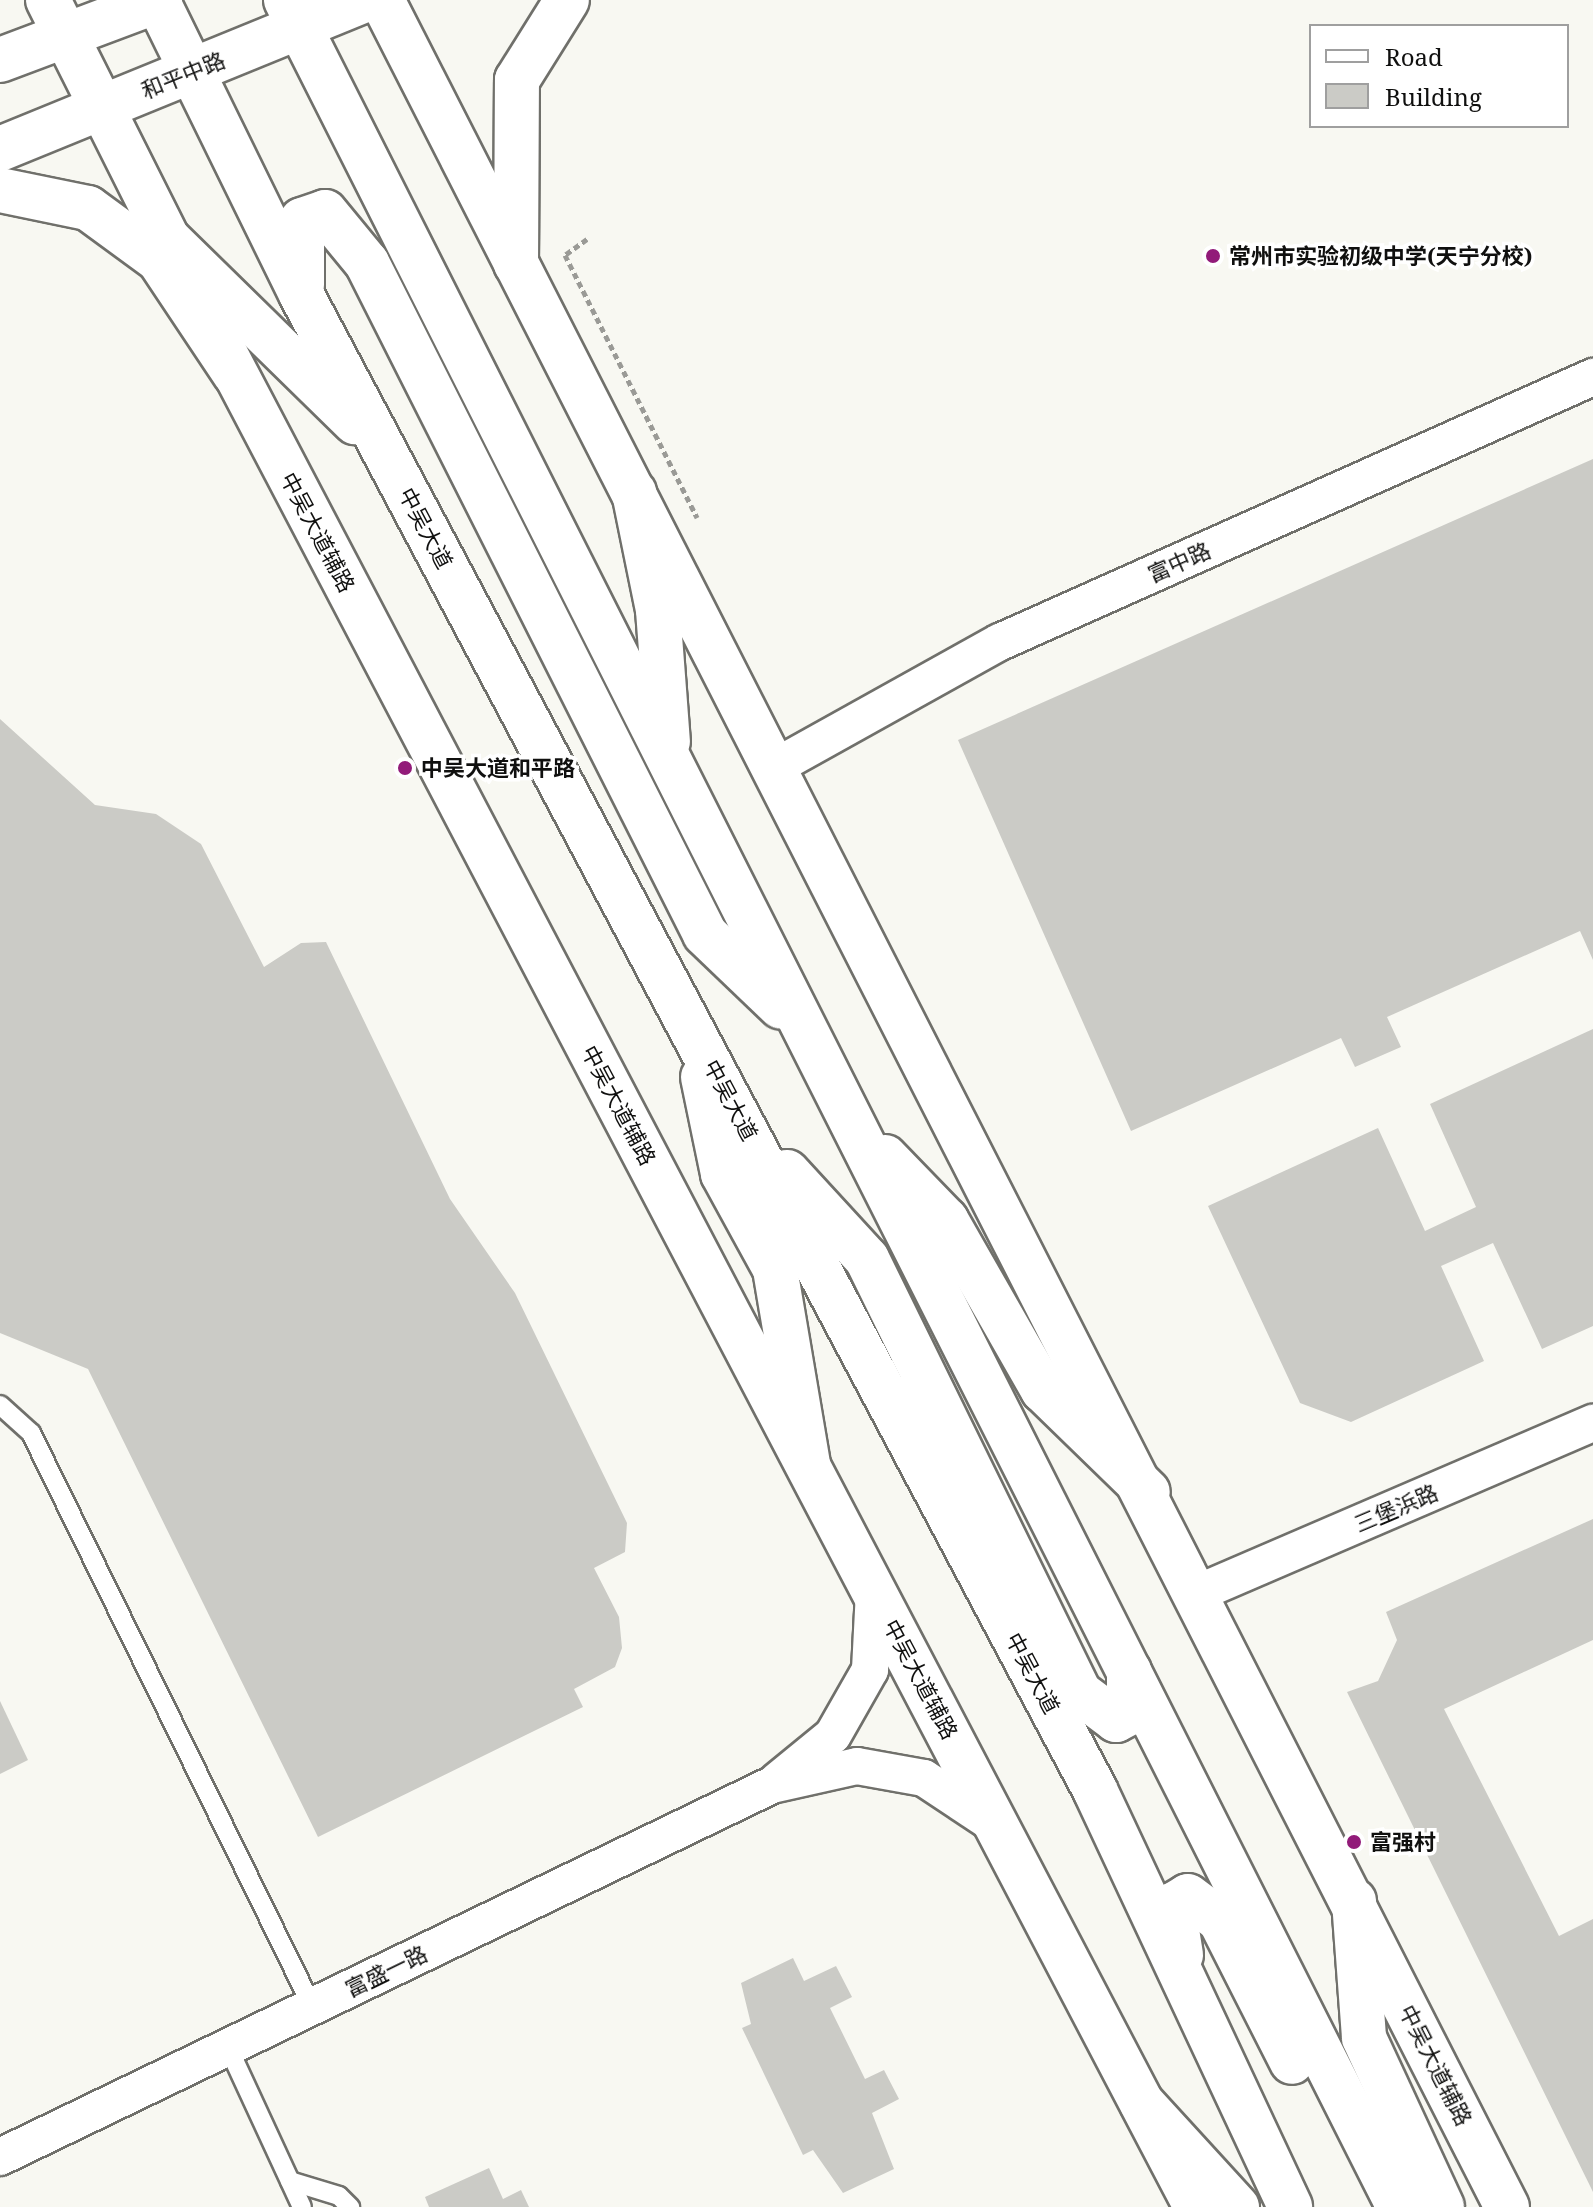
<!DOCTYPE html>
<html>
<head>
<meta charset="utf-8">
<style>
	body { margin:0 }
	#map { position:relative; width:1593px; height:2207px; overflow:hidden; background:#f8f8f2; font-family:"Noto Serif","Noto Sans SC",serif }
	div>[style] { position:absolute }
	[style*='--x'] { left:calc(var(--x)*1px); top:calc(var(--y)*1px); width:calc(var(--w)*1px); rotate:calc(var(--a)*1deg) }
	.building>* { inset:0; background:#cbcbc6 }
	.path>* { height:5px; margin-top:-2.5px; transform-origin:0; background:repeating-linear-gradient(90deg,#9a9a96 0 6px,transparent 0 10px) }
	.roads { filter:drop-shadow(2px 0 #70706b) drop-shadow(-2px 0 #70706b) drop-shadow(0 2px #70706b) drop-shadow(0 -2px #70706b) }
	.service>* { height:18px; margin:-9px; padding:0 9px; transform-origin:9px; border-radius:9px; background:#fff }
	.minor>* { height:36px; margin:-18px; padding:0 18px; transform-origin:18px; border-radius:18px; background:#fff }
	.secondary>* { height:44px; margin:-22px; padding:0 22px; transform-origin:22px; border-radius:22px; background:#fff }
	.primary>* { height:44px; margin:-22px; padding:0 22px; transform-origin:22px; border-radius:22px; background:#fff }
	.dots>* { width:22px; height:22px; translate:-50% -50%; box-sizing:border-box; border:4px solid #fff; border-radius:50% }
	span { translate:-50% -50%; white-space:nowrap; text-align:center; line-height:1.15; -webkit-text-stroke:7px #fff; paint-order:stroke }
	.street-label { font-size:22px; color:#10100f }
	.poi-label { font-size:22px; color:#10100f; font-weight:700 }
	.left { translate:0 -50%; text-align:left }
	.legend { position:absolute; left:1309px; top:24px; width:260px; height:104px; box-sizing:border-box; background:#fff; border:2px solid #9f9f9f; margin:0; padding:10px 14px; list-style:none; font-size:24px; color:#10100f }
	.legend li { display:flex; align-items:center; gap:16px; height:40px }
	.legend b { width:40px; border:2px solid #9f9f9f }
</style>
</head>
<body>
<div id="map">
	<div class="building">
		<i style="clip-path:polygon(1593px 459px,1593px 960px,1580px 931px,1387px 1017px,1401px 1047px,1355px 1067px,1341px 1038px,1131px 1131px,958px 740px)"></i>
		<i style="clip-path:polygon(0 719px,95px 805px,156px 814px,201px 844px,264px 967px,301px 943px,326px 942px,450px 1199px,515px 1293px,627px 1523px,625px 1552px,594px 1568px,619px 1617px,622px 1648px,615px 1667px,574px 1689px,583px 1707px,318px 1837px,88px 1369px,0 1333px)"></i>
		<i style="clip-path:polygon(1593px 1029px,1593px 1326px,1542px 1349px,1493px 1243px,1441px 1266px,1484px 1361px,1351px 1422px,1300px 1403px,1208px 1206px,1378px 1128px,1425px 1231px,1476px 1207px,1430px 1104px)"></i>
		<i style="clip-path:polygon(1593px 1519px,1593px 1640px,1444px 1709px,1559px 1936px,1593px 1919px,1593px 2192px,1347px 1692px,1378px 1681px,1397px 1640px,1386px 1612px)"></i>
		<i style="clip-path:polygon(0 1701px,28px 1760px,0 1774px)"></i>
		<i style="clip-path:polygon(793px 1958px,804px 1981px,836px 1966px,852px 1997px,830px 2008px,865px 2079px,884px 2070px,899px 2099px,872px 2113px,894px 2169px,843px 2193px,813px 2150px,803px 2155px,742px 2028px,751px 2024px,741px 1983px)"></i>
		<i style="clip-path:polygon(489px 2168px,503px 2199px,521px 2190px,529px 2207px,429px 2207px,425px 2197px)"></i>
	</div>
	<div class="path">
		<i style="--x:587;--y:239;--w:27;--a:144"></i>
		<i style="--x:565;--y:255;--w:294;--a:63.3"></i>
	</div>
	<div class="roads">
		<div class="service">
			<i style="--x:0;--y:1405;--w:42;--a:42.1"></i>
			<i style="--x:31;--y:1433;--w:638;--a:63.88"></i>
			<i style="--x:228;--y:2047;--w:176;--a:65.2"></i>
			<i style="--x:290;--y:2181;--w:51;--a:17"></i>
			<i style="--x:339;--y:2196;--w:16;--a:45"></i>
		</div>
		<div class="minor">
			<i style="--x:775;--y:767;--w:257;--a:-29.1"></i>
			<i style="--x:1000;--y:642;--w:650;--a:-24.08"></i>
			<i style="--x:1200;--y:1592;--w:428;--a:-23.3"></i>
			<i style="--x:777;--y:1781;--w:72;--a:-39.4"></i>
			<i style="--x:833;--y:1735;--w:75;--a:-60.4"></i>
			<i style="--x:870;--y:1670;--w:80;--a:-87.1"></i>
			<i style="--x:0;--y:2157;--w:857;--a:-25.73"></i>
			<i style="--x:772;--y:1785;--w:87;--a:-12.6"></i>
			<i style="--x:857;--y:1766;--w:68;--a:10.2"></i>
			<i style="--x:924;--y:1778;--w:89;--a:33.5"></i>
		</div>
		<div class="secondary">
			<i style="--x:48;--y:0;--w:305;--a:63.4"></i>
			<i style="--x:382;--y:0;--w:2477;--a:62.99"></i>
			<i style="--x:217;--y:338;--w:2110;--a:62.35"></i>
		</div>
		<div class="primary">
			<i style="--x:157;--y:0;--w:327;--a:63.9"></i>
			<i style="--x:301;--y:294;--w:1694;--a:62.04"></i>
			<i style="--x:1095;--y:1790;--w:460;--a:64.9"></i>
			<i style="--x:286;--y:0;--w:2472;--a:63.24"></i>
			<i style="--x:0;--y:60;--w:171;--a:-20.6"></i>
			<i style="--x:0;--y:149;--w:395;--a:-22.2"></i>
			<i style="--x:0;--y:190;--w:90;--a:11.6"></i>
			<i style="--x:88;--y:208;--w:88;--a:36.2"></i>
			<i style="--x:159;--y:260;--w:137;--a:56.3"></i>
			<i style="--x:168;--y:239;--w:262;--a:44.4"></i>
			<i style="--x:516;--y:264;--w:184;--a:-89.7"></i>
			<i style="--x:517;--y:80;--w:94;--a:-58"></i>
			<i style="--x:302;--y:285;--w:65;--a:-90"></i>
			<i style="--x:302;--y:220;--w:24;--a:-19"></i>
			<i style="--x:325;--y:212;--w:66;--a:50.5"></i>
			<i style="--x:367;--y:263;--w:751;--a:63.26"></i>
			<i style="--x:705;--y:934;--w:105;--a:43.8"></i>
			<i style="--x:634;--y:492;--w:120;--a:78.5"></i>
			<i style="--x:658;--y:610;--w:132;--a:85.7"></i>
			<i style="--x:703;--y:1077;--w:99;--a:78.3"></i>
			<i style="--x:723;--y:1174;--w:108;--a:61.3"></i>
			<i style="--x:775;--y:1269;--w:198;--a:80.4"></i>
			<i style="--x:885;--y:1157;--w:88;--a:45.9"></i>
			<i style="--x:946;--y:1220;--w:196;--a:60.3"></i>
			<i style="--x:1043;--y:1390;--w:146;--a:44.2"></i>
			<i style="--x:787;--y:1172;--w:118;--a:47.4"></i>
			<i style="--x:867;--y:1259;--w:483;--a:63.9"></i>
			<i style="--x:1080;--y:1693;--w:45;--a:36.9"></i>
			<i style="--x:1116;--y:1720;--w:15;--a:-28"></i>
			<i style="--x:1129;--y:1713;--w:42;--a:-90"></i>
			<i style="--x:1354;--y:1901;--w:137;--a:85.8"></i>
			<i style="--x:1364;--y:2038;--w:186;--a:65.2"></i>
			<i style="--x:1181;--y:1955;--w:51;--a:-99.1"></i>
			<i style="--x:1173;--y:1905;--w:17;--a:-31"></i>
			<i style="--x:1188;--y:1896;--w:40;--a:37"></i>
			<i style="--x:1220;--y:1920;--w:159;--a:63.1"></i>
			<i style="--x:1142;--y:2103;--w:141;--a:47.6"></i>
		</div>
	</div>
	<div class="dots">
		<i style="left:1213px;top:256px;background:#921b79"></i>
		<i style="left:405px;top:768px;background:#921b79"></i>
		<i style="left:1354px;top:1842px;background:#921b79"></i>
	</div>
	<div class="street-label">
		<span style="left:183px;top:75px;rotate:-22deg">和平中路</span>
		<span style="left:426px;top:528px;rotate:62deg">中吴大道</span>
		<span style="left:318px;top:532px;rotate:62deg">中吴大道辅路</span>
		<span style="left:1179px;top:562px;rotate:-24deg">富中路</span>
		<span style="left:731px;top:1100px;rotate:62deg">中吴大道</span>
		<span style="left:619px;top:1105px;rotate:62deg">中吴大道辅路</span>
		<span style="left:1396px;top:1508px;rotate:-23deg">三堡浜路</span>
		<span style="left:1033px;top:1673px;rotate:62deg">中吴大道</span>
		<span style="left:921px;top:1679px;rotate:62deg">中吴大道辅路</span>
		<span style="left:386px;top:1971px;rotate:-26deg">富盛一路</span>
		<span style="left:1436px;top:2065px;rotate:63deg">中吴大道辅路</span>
	</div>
	<div class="poi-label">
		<span class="left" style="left:1229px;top:256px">常州市实验初级中学(天宁分校)</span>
		<span class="left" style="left:421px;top:768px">中吴大道和平路</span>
		<span class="left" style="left:1370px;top:1842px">富强村</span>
	</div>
	<ul class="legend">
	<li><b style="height:10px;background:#fff"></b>Road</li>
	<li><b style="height:22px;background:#cbcbc6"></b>Building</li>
	</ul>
</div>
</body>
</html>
